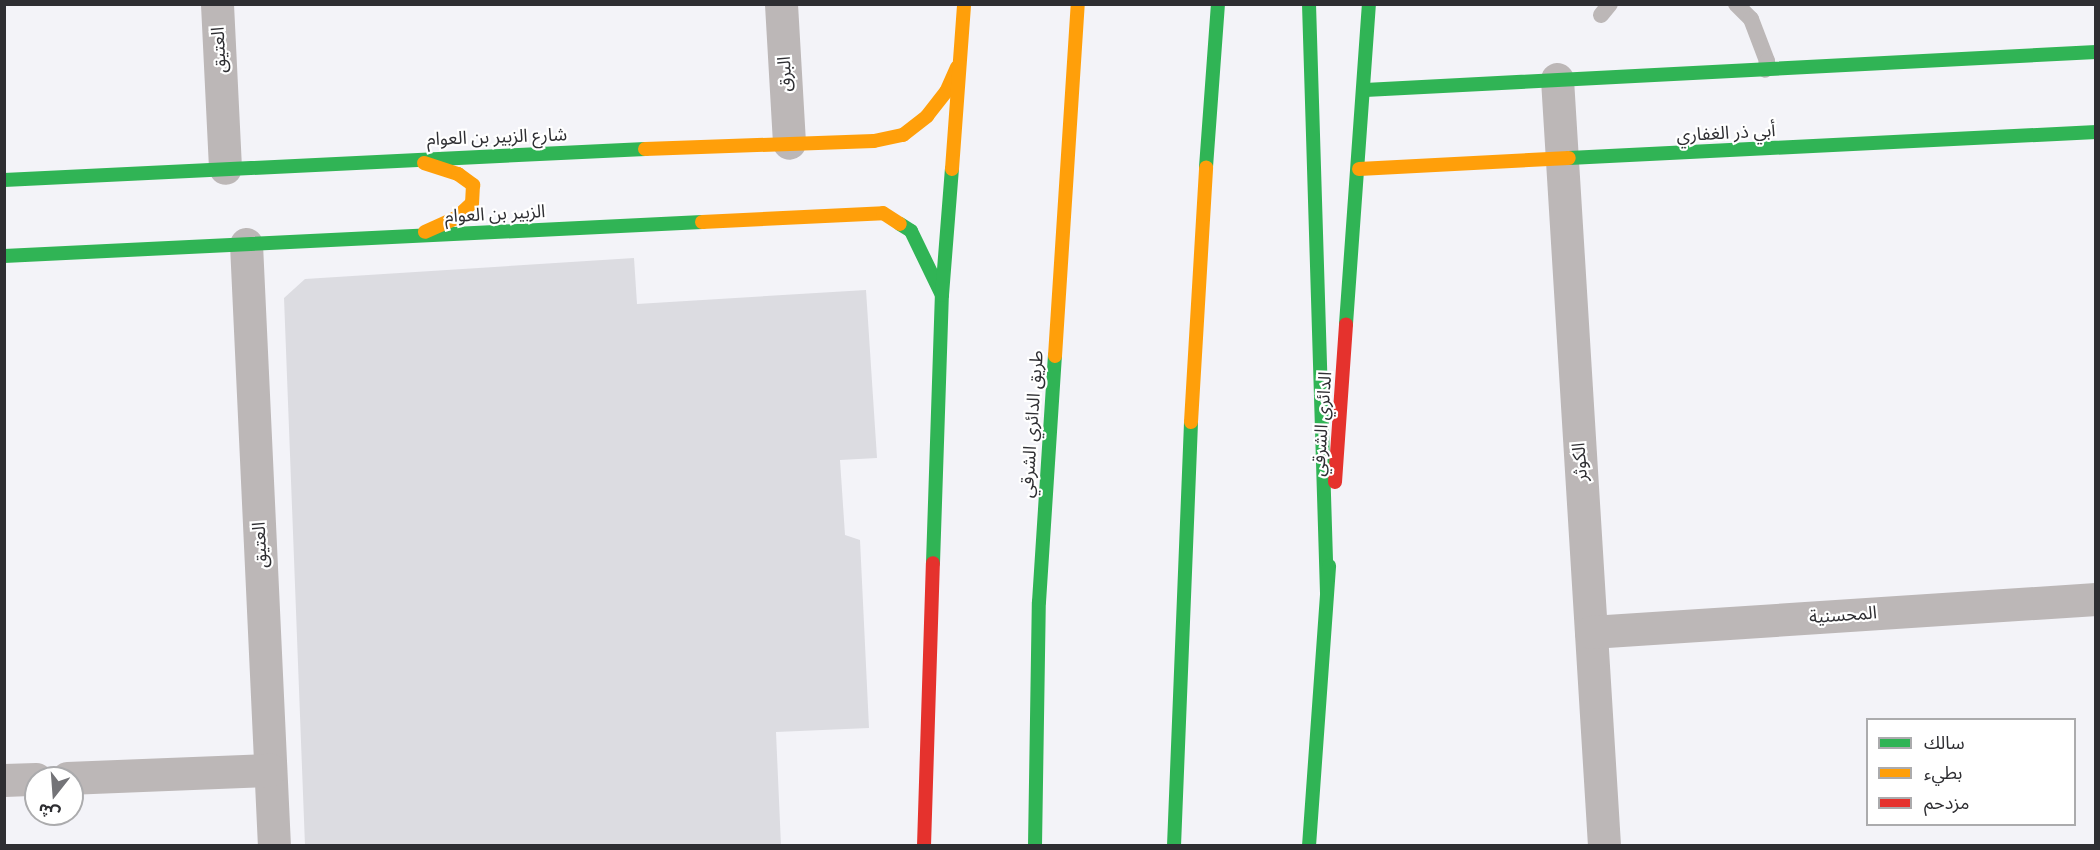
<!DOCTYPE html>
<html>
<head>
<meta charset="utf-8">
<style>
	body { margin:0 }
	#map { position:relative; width:2100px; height:850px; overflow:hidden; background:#f3f3f8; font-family:"Public Sans","Noto Sans Arabic",sans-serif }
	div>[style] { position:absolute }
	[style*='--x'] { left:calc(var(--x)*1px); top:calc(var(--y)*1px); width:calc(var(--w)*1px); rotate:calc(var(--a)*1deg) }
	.building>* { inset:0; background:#dcdce1 }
	.lane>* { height:16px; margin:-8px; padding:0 8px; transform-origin:8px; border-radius:8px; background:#bcb7b7 }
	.street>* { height:33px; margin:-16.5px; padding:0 16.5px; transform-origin:16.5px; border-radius:16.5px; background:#bcb7b7 }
	.fast>* { height:14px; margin:-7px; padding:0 7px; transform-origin:7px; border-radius:7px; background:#30b455 }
	.slow>* { height:14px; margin:-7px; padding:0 7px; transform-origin:7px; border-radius:7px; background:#ff9f0a }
	.jam>* { height:14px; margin:-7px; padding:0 7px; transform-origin:7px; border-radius:7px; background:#e5322d }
	span { translate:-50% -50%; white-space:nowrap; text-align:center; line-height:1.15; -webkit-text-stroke:4.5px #fff; paint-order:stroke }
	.street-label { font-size:18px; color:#2e2e32 }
	.frame { position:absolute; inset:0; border:6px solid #2e2e32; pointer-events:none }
	.legend { position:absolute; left:1866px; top:718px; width:210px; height:108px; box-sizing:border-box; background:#fff; border:2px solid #ababad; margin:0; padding:8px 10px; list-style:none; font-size:18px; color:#2e2e32 }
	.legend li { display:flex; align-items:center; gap:12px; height:30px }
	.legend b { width:30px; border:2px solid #ababad }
	.north { position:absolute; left:24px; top:766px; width:60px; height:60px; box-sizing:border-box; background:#fff; border:2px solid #ababad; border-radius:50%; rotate:197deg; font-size:16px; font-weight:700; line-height:24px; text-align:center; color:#2e2e32 }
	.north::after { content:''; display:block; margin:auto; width:21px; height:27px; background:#737377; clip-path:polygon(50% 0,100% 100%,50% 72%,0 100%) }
</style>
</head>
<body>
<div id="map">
	<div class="building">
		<i style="clip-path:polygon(634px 258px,637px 304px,866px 290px,877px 458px,840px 460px,845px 535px,860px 540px,869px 728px,776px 732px,781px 846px,305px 846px,284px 298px,305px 279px)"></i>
	</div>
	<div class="lane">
		<i style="--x:1736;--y:4;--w:21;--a:45"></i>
		<i style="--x:1751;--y:19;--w:45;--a:69.1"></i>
		<i style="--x:1767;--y:61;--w:9;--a:103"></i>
		<i style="--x:1601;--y:15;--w:14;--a:-51"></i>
	</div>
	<div class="street">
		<i style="--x:217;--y:4;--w:164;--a:87.2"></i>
		<i style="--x:781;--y:4;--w:139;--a:86.7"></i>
		<i style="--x:1557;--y:79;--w:768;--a:86.49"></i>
		<i style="--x:246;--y:244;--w:603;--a:87.34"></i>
		<i style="--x:1591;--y:632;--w:506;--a:-3.74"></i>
		<i style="--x:67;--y:778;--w:203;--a:-2.3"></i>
		<i style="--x:4;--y:780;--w:32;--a:-2"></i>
	</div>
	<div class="fast">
		<i style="--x:1309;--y:4;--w:589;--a:88.25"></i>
		<i style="--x:1365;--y:90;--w:732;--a:-2.98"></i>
		<i style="--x:1569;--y:158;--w:528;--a:-2.82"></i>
		<i style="--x:1206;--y:167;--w:163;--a:-85.8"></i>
		<i style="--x:4;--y:180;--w:642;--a:-2.77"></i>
		<i style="--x:900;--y:224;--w:13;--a:32"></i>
		<i style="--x:911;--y:231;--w:71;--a:64.2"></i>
		<i style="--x:4;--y:256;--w:699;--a:-2.79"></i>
		<i style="--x:1346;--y:324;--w:321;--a:-85.9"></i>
		<i style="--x:933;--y:563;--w:268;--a:-88.1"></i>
		<i style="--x:942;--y:295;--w:126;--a:-85.5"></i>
		<i style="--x:1035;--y:846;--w:244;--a:-89.1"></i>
		<i style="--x:1039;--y:602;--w:247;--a:-86.3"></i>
		<i style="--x:1174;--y:846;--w:424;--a:-87.7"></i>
		<i style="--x:1309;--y:846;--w:281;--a:-85.9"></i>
	</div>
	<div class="slow">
		<i style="--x:645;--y:149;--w:229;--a:-2"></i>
		<i style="--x:874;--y:141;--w:30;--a:-12"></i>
		<i style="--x:903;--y:135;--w:31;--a:-38"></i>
		<i style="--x:927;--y:116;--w:31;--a:-52"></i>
		<i style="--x:946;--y:92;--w:27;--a:-66"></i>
		<i style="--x:424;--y:163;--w:36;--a:18"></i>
		<i style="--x:458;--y:174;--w:19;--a:36"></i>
		<i style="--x:473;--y:185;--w:18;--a:93"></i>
		<i style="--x:472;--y:203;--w:22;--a:137"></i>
		<i style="--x:456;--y:218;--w:34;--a:156"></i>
		<i style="--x:952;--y:169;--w:165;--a:-85.8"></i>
		<i style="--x:1359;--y:169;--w:210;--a:-3"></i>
		<i style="--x:702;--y:222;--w:181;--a:-2.8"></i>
		<i style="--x:883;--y:213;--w:20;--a:33"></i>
		<i style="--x:1055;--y:356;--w:353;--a:-86.3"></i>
		<i style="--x:1191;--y:422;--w:255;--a:-86.6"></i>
	</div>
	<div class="jam">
		<i style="--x:1335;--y:482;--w:158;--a:-86"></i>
		<i style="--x:924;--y:846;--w:283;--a:-88.2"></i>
	</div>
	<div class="street-label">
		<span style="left:219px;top:50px;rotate:-93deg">العتيق</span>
		<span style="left:785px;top:74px;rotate:-93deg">البرق</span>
		<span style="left:1726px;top:133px;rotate:-3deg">أبي ذر الغفاري</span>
		<span style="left:497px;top:137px;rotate:-2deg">شارع الزبير بن العوام</span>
		<span style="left:495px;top:214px;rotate:-3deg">الزبير بن العوام</span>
		<span style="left:1032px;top:424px;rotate:-86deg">طريق الدائري الشرقي</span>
		<span style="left:1322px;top:424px;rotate:-86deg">الدائري الشرقي</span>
		<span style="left:1580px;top:462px;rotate:-94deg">الكوثر</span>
		<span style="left:260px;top:545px;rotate:-93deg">العتيق</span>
		<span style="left:1843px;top:615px;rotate:-4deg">المحسنية</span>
	</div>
	<div class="frame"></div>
	<ul class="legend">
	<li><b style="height:8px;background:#30b455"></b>سالك</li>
	<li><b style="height:8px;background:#ff9f0a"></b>بطيء</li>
	<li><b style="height:8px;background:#e5322d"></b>مزدحم</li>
	</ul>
	<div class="north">ش</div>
</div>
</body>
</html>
